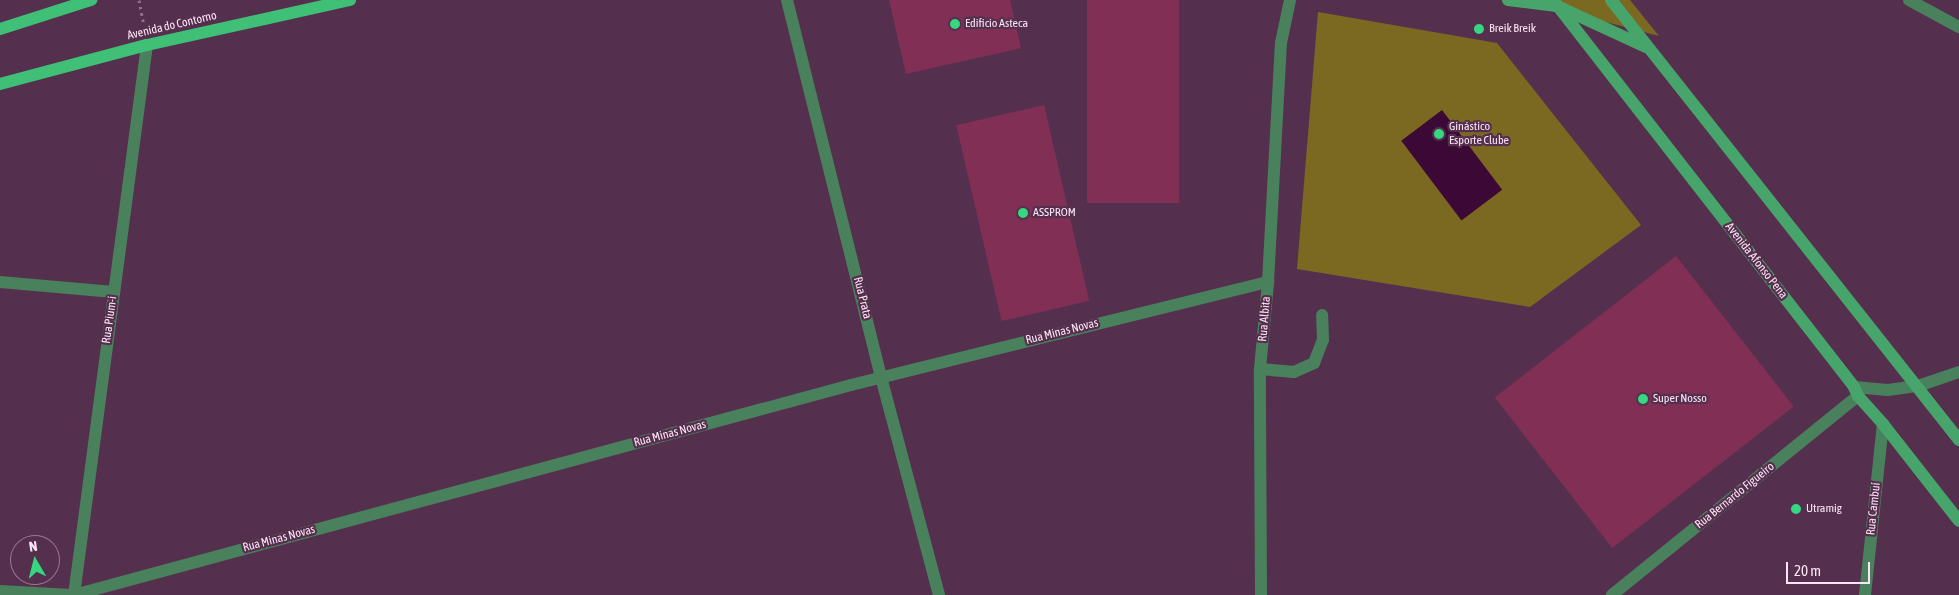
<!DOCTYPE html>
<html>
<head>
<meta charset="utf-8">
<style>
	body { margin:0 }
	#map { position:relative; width:1959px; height:595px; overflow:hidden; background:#55304e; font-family:"Asap Condensed",sans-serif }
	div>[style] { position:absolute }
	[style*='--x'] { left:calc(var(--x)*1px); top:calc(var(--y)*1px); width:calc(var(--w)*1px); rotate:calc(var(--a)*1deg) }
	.green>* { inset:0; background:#7c6921 }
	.water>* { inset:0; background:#3c0835; transform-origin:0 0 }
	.building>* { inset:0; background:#822f56; transform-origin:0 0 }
	.path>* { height:3px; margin-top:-1.5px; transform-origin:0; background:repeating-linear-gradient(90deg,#91718b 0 2.5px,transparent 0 6.5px) }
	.service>* { height:12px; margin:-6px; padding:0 6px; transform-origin:6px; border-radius:6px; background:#4a815d }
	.pedestrian>* { height:12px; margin:-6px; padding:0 6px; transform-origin:6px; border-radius:6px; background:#4a815d }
	.minor>* { height:12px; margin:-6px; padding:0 6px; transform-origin:6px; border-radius:6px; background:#4a815d }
	.tertiary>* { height:12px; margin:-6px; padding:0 6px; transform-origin:6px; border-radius:6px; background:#4a815d }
	.secondary>* { height:12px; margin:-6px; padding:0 6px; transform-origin:6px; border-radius:6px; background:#47a56c }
	.primary>* { height:12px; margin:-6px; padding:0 6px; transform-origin:6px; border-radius:6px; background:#40c077 }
	.dots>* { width:14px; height:14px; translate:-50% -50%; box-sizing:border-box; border:2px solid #55304e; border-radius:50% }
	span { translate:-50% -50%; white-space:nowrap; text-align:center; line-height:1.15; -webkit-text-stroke:4.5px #55304e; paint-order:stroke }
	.poi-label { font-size:12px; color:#fce4f6 }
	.left { translate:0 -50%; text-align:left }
	.street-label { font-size:12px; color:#fce4f6 }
	.north { position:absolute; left:10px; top:535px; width:50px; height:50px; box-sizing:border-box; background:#55304e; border:1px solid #987891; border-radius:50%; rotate:352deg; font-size:14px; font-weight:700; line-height:20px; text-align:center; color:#fce4f6 }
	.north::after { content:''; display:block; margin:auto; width:18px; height:22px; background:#35d881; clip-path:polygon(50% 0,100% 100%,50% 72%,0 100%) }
	.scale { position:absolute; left:1786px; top:562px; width:84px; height:22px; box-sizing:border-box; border:2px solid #fce4f6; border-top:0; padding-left:6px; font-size:15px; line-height:18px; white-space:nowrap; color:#fce4f6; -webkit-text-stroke:4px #55304e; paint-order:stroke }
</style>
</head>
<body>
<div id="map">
	<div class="green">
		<i style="clip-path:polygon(1522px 0,1630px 0,1659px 36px)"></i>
		<i style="clip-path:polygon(1318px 12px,1497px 43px,1641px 225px,1530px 307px,1297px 269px)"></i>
	</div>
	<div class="water">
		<i style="left:1442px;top:110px;width:100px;height:51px;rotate:53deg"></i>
	</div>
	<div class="building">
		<i style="clip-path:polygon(889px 0,1010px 0,1021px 48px,906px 74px)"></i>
		<i style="left:1087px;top:0;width:92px;height:203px"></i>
		<i style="left:1044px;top:105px;width:201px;height:90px;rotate:77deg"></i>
		<i style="left:1676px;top:256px;width:191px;height:230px;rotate:52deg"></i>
	</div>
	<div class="path">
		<i style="--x:139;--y:0;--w:25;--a:79"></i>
	</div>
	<div class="service">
		<i style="--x:1260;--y:369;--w:34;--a:5"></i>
		<i style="--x:1294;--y:372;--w:22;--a:-24"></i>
		<i style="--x:1314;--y:363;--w:25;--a:-69"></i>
		<i style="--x:1323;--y:340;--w:25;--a:-92"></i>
	</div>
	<div class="pedestrian">
		<i style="--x:1281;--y:43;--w:44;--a:-78.2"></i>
	</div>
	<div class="minor">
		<i style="--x:787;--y:0;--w:389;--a:76"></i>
		<i style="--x:881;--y:377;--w:226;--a:75.1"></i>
		<i style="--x:1909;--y:0;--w:57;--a:28.4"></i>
		<i style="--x:0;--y:282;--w:114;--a:5"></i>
		<i style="--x:1854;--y:387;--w:34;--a:5"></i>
		<i style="--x:1888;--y:390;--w:30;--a:-8"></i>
		<i style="--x:1918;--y:386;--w:43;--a:-18.9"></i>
		<i style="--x:0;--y:591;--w:71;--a:3.2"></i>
		<i style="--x:74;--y:595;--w:805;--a:-15.12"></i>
		<i style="--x:851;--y:385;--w:430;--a:-13.9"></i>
		<i style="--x:1261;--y:595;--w:226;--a:-90.3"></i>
		<i style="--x:1260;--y:369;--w:87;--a:-84.7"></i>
		<i style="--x:1268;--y:282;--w:239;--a:-86.9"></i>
		<i style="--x:1612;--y:595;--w:316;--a:-39"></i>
		<i style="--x:1865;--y:595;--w:172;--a:-84"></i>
	</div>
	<div class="tertiary">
		<i style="--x:74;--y:595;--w:555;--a:-82.44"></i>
	</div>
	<div class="secondary">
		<i style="--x:1508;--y:0;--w:49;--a:7"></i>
		<i style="--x:1557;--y:6;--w:98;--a:24.7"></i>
		<i style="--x:1553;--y:0;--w:490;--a:52.1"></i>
		<i style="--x:1854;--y:387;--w:10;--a:66"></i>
		<i style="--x:1858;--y:396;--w:38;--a:48"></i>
		<i style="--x:1883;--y:424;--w:123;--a:51.9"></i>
		<i style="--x:1611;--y:0;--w:561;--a:51.66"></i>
	</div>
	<div class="primary">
		<i style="--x:0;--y:29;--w:96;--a:-17.7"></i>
		<i style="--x:0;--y:84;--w:152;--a:-14.9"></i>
		<i style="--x:147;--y:45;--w:208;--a:-12.5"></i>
	</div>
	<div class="dots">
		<i style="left:955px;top:24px;background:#35d881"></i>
		<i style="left:1479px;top:29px;background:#35d881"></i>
		<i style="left:1439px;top:134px;background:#35d881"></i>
		<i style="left:1023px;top:213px;background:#35d881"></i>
		<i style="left:1643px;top:399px;background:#35d881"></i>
		<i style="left:1796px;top:509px;background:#35d881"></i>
	</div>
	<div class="poi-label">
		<span class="left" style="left:965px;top:24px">Edificio Asteca</span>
		<span class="left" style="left:1489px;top:29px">Breik Breik</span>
		<span class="left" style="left:1449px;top:134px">Ginástico<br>Esporte Clube</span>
		<span class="left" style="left:1033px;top:213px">ASSPROM</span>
		<span class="left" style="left:1653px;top:399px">Super Nosso</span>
		<span class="left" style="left:1806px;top:509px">Utramig</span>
	</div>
	<div class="street-label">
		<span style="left:172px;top:26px;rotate:-13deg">Avenida do Contorno</span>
		<span style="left:1756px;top:261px;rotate:52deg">Avenida Afonso Pena</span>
		<span style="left:862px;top:298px;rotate:76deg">Rua Prata</span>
		<span style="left:1265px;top:319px;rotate:-85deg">Rua Albita</span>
		<span style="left:110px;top:320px;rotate:-82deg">Rua Pium-i</span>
		<span style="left:1062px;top:332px;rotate:-14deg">Rua Minas Novas</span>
		<span style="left:670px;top:434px;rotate:-15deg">Rua Minas Novas</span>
		<span style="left:1735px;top:496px;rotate:-39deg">Rua Bernardo Figueiro</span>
		<span style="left:1874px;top:509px;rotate:-84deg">Rua Cambuí</span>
		<span style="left:279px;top:539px;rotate:-15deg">Rua Minas Novas</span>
	</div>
	<div class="north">N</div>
	<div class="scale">20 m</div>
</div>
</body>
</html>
